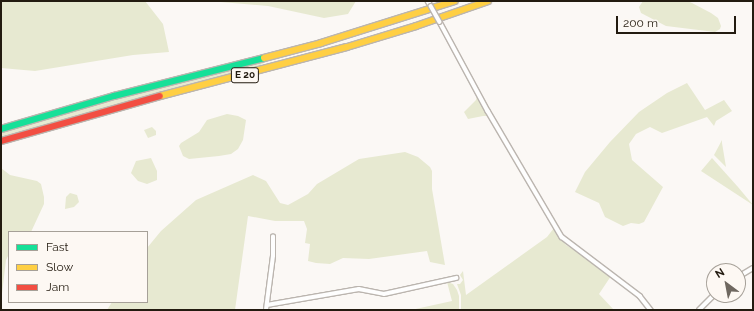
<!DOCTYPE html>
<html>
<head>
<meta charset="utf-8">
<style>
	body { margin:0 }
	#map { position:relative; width:754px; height:311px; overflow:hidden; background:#fbf8f5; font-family:Raleway,sans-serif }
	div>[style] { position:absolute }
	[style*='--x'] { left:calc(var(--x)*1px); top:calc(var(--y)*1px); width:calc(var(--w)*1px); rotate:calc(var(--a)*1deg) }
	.green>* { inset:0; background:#e7e9d1 }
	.roads { filter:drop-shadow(1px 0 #bbb5af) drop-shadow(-1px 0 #bbb5af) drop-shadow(0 1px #bbb5af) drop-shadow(0 -1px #bbb5af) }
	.street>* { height:3.5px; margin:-1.75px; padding:0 1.75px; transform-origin:1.75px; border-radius:1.75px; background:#fefefe }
	.fast>* { height:6px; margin:-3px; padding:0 3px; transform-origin:3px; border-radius:3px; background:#16e098 }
	.slow>* { height:6px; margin:-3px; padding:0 3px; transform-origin:3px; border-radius:3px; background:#ffcf43 }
	.jam>* { height:6px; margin:-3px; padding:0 3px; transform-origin:3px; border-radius:3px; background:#f24e42 }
	.bridges { filter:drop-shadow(1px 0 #bbb5af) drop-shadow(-1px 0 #bbb5af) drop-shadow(0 1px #bbb5af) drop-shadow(0 -1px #bbb5af) }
	.street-bridge>* { height:3.5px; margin:-1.75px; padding:0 1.75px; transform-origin:1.75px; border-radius:1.75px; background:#fefefe }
	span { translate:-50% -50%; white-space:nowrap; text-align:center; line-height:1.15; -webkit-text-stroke:3.5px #fdf8f3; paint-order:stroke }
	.shield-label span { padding:1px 3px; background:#fdf8f3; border:1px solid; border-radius:3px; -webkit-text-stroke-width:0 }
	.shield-label { font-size:10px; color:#231b10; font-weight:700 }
	.frame { position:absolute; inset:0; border:2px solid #231b10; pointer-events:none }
	.legend { position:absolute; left:8px; top:231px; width:140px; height:72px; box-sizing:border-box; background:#fdf8f3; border:1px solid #a6a098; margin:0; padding:5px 7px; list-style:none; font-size:12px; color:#231b10 }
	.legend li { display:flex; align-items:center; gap:8px; height:20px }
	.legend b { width:20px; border:1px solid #a6a098 }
	.north { position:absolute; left:706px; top:263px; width:40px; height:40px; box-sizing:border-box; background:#fdf8f3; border:1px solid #a6a098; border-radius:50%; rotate:328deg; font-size:11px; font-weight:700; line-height:16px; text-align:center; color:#231b10 }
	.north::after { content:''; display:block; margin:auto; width:14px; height:18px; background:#6f6860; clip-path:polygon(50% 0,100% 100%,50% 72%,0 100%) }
	.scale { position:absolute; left:616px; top:16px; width:120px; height:18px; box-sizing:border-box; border:2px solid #231b10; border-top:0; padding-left:5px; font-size:12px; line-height:14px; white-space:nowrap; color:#231b10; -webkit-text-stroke:3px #fdf8f3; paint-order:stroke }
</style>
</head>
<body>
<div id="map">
	<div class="green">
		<i style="clip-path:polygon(1px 1px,145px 1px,163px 24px,169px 52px,133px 55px,35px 71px,1px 68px)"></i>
		<i style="clip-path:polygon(209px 1px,356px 1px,348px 14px,324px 18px,268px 6px)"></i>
		<i style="clip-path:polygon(643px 1px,687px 1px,692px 3px,711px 13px,718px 18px,721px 26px,720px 29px,715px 32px,666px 26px,641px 13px,639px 7px)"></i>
		<i style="clip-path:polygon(267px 61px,253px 70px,106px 107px,1px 138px,1px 133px,76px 110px)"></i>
		<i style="clip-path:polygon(687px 83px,705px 110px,724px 100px,732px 111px,716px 121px,714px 126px,707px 117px,662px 133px,650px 127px,636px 134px,629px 144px,632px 160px,663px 187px,644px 222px,639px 224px,631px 223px,623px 226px,605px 217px,599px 203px,575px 192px,585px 172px,610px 142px,639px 112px,667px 93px)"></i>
		<i style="clip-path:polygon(477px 96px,489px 116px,483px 116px,468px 119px,464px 112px,476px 100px)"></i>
		<i style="clip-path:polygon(227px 114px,238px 116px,246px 120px,243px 140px,238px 149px,231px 154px,219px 156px,189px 159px,183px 156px,179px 146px,181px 143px,199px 132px,207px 120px)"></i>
		<i style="clip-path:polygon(152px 127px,156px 131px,156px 135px,148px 138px,144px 130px)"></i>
		<i style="clip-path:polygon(722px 140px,722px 143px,726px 167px,714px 155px)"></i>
		<i style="clip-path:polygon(405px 152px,418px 157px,430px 167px,432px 171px,432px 189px,445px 265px,430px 262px,427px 251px,369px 259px,343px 258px,330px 264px,316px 263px,308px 261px,310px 244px,305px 243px,307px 229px,304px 221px,275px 221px,248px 216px,235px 310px,107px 310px,112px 302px,147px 302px,147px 248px,161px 231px,196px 200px,253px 175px,266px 181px,280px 203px,288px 205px,308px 194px,317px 184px,359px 159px)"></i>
		<i style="clip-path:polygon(151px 158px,157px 171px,157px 180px,147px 184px,138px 181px,131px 173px,136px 161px)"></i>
		<i style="clip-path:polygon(712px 158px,738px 187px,753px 205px,701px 171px)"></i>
		<i style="clip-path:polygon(1px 168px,10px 175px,37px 181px,41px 184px,44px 197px,44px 204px,31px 232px,9px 232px,9px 254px,6px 260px,1px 302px)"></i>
		<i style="clip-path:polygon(70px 193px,77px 195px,79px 202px,74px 207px,65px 209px,66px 197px)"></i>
		<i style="clip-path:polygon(554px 228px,566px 245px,584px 256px,611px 276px,599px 294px,614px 310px,461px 310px,461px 295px,457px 284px,460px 284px,463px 280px,460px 275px,463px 271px,466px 295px,547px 237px)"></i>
		<i style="clip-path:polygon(447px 282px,453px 284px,457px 290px,459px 296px,459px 310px,411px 310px,452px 301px)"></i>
	</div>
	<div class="roads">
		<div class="street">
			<i style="--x:428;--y:1;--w:6;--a:59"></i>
			<i style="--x:440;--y:22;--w:101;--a:61.7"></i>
			<i style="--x:488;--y:111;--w:146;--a:59.6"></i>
			<i style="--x:562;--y:237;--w:98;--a:37.1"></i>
			<i style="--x:640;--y:296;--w:18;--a:52"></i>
			<i style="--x:738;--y:277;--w:17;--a:-31"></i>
			<i style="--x:267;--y:305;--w:93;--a:-9.9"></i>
			<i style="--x:359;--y:289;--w:25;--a:11"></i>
			<i style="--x:384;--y:294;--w:74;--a:-12.5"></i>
			<i style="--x:266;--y:310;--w:54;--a:-82.6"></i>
			<i style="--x:273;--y:256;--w:19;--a:-90"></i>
			<i style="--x:699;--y:310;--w:21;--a:-45"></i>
		</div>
		<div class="fast">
			<i style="--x:1;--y:129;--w:118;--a:-16.3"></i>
			<i style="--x:114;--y:96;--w:155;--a:-14.2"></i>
		</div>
		<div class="slow">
			<i style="--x:264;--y:58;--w:59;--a:-14.7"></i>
			<i style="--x:321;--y:43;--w:140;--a:-17.4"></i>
			<i style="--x:160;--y:96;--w:193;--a:-14.7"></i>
			<i style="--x:347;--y:47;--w:72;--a:-16.9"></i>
			<i style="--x:416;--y:26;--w:76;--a:-19.1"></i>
		</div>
		<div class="jam">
			<i style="--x:1;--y:141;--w:165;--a:-15.8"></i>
		</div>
	</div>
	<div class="bridges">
		<div class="street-bridge">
			<i style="--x:431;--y:6;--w:18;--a:61"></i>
		</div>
	</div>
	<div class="shield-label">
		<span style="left:245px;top:75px">E 20</span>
	</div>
	<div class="frame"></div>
	<ul class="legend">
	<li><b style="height:5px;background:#16e098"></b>Fast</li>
	<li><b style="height:5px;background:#ffcf43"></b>Slow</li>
	<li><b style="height:5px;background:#f24e42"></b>Jam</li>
	</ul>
	<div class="north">N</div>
	<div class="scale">200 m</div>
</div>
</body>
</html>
